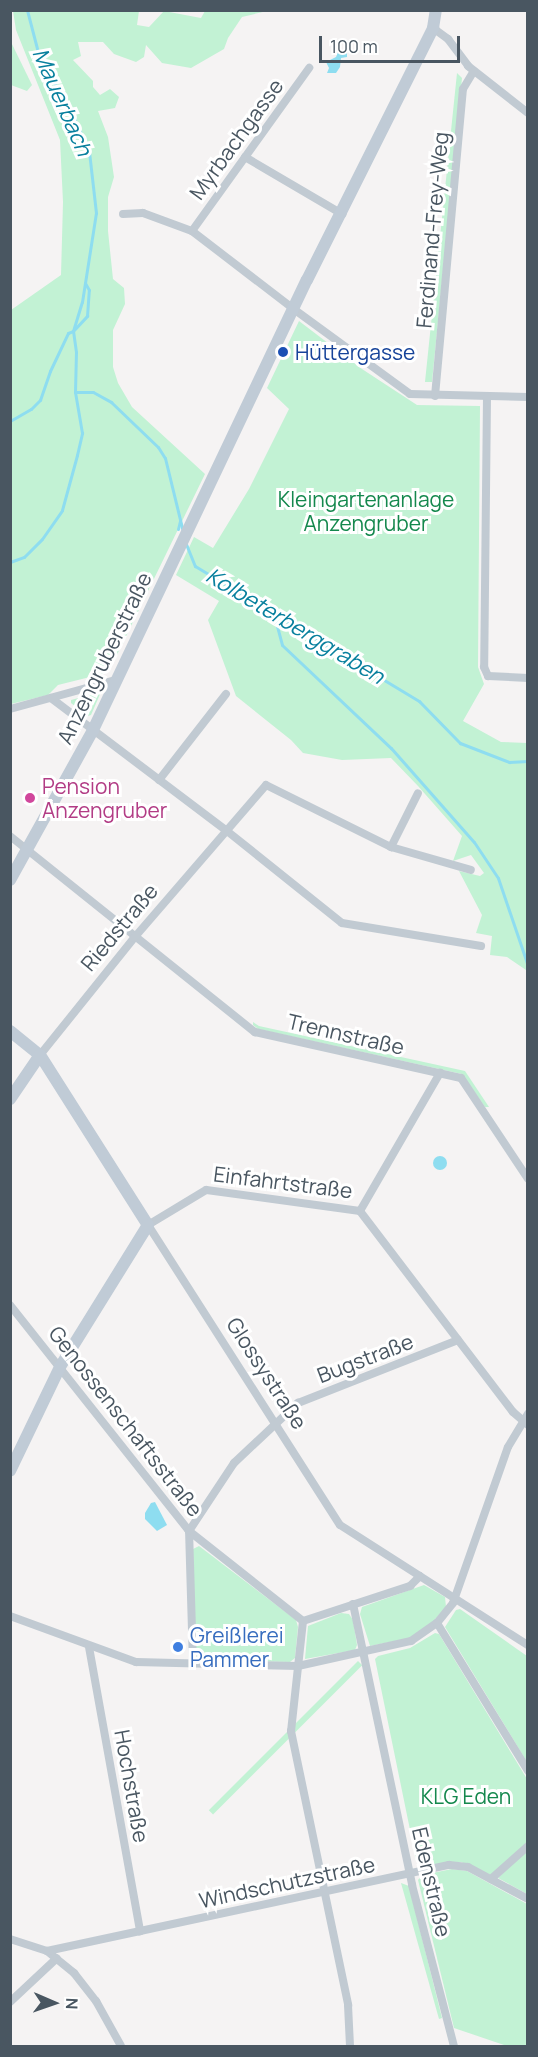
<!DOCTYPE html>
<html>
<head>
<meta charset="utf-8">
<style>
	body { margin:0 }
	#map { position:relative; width:538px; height:2057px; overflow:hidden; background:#f5f3f3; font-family:Manrope,sans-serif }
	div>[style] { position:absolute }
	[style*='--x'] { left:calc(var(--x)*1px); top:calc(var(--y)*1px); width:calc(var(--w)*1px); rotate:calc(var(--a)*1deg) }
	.green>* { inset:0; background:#c2f2d4; transform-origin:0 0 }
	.water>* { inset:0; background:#8eddf0 }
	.round { border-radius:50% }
	.stream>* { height:3px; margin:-1.5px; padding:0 1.5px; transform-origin:1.5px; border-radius:1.5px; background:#8eddf0 }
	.street>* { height:8px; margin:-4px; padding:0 4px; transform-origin:4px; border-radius:4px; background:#c1cad2 }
	.secondary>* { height:12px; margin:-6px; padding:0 6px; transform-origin:6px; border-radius:6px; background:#c0cbd6 }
	.dots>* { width:16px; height:16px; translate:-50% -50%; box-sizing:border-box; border:3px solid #fff; border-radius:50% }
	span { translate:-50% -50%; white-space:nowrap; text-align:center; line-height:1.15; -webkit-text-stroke:6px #fff; paint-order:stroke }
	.street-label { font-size:21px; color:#495661 }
	.transit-label { font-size:21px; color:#164399 }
	.left { translate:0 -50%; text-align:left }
	.park-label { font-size:21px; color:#14884d }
	.hotel-label { font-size:21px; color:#b23c85 }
	.shop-label { font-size:21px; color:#366cbe }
	.water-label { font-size:22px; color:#08809e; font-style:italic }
	.frame { position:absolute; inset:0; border:12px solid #495661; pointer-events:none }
	.north { position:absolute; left:24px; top:1973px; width:60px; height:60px; -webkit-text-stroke:4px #fff; paint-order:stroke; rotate:92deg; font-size:16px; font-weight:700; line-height:24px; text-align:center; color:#495661 }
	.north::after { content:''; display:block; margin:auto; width:21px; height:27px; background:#495661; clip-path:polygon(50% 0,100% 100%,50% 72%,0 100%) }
	.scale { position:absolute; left:319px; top:36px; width:141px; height:27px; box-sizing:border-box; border:3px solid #495661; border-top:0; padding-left:8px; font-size:18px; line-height:21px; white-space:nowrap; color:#495661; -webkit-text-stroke:4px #fff; paint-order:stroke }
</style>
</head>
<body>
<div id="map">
	<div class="green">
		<i style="clip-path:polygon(13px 11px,139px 11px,137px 25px,149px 27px,164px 11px,201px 18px,205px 11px,267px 11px,242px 17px,228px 38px,224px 49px,191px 68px,162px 63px,146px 45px,144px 57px,136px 62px,114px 54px,103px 42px,78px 42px,81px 56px,73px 60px,93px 81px,93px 87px,100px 95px,110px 89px,119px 97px,115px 108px,98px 111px,108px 137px,114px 177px,108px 197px,108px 231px,113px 279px,124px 288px,125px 304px,113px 330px,113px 367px,118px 383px,132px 407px,205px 474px,112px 665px,102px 674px,58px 685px,48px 695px,11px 704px,11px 310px,61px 275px,63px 202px,60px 140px,16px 30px)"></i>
		<i style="clip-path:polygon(10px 40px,32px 85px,27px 91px,11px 85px)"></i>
		<i style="clip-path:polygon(457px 73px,462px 78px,432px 382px,425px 382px)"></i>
		<i style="clip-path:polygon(299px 321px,362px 369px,417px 405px,480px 406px,478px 667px,484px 684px,463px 721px,501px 742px,527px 743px,527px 975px,526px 970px,507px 957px,490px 955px,492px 936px,476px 933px,482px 915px,459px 871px,480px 876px,484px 873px,471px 855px,453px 861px,462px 836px,418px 786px,391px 758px,342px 760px,303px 753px,291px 740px,236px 696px,208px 620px,219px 601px,176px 575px,194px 537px,213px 548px,249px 489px,289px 409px,267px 388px)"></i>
		<i style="clip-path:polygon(101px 692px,91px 715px,88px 716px,71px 703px,71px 700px)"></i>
		<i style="clip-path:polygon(253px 1022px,259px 1026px,465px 1071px,489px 1107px,485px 1107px,462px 1074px,258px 1029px,253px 1025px)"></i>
		<i style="clip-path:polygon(199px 1546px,296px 1620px,298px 1627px,295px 1658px,290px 1662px,197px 1660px,195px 1656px,193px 1549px)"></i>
		<i style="clip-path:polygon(424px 1585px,445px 1597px,446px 1607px,430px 1625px,410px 1638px,370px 1646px,360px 1614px,362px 1607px)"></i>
		<i style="clip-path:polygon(460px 1609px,527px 1656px,527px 1762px,445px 1627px,456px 1610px)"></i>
		<i style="clip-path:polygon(341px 1613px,349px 1614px,353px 1620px,357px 1645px,355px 1650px,305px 1659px,308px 1626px)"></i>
		<i style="clip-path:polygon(435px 1633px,439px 1634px,527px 1779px,527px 1842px,491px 1875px,461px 1862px,425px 1866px,416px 1859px,375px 1659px,378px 1656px,410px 1648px)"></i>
		<i style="left:358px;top:1661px;width:6px;height:211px;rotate:45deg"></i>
		<i style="clip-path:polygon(527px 1850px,527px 1894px,498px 1878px)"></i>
		<i style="clip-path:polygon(452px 1869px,467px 1871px,527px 1904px,527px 2046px,507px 2046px,454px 2028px,418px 1880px,422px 1875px)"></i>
		<i style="clip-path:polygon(401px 1883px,409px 1886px,442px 2018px,439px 2019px)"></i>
	</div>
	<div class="water">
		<i style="clip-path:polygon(339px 50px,347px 53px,347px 57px,341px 58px,340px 67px,336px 73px,327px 73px,329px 68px,326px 62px,336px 57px)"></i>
		<i class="round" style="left:433px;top:1156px;width:14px;height:14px"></i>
		<i style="clip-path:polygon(155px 1502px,167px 1525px,157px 1531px,145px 1519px,145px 1513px,151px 1503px)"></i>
	</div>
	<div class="stream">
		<i style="--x:75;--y:392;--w:18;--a:0"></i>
		<i style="--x:93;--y:392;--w:21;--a:29"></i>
		<i style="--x:111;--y:402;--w:65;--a:43.8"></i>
		<i style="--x:158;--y:447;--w:13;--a:58"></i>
		<i style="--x:165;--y:458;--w:76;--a:76.3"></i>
		<i style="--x:10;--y:421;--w:24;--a:-30"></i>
		<i style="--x:31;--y:409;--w:13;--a:-45"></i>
		<i style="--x:40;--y:400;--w:31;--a:-71"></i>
		<i style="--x:50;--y:371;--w:42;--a:-64.7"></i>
		<i style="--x:68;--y:333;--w:5;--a:-22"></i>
		<i style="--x:73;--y:331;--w:30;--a:-73"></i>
		<i style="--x:82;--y:302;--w:90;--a:-81.1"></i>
		<i style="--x:96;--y:213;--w:61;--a:-96.5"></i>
		<i style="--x:89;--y:152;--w:45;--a:-113.7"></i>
		<i style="--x:71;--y:111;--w:60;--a:-121.3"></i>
		<i style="--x:40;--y:60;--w:52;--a:-104.6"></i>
		<i style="--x:178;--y:529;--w:8;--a:-76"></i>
		<i style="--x:186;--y:544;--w:24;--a:68"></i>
		<i style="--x:195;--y:566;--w:262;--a:31.1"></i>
		<i style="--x:419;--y:701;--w:59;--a:45.7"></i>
		<i style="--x:460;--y:743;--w:53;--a:21.2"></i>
		<i style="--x:509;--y:762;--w:19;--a:-3"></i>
		<i style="--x:10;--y:562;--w:15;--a:-20"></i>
		<i style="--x:24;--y:557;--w:25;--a:-45"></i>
		<i style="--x:42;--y:539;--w:35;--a:-55"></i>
		<i style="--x:62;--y:510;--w:57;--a:-74.7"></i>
		<i style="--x:77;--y:455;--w:23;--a:-77"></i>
		<i style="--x:82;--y:433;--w:42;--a:-99.7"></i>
		<i style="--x:75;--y:392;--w:40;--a:-88.6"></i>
		<i style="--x:76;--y:352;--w:21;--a:-98"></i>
		<i style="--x:73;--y:331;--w:21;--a:-47"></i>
		<i style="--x:87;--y:316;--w:26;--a:-86"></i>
		<i style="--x:89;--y:290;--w:8;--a:-120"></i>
		<i style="--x:274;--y:615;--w:31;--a:75"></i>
		<i style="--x:282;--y:645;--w:150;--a:43.4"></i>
		<i style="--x:391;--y:748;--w:125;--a:48.6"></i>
		<i style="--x:474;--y:842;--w:43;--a:56.3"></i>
		<i style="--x:498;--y:878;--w:93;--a:71.2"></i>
	</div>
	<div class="street">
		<i style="--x:433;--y:28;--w:19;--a:36"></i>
		<i style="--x:448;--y:39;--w:34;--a:53"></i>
		<i style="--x:468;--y:66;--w:76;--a:38.1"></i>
		<i style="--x:245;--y:157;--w:113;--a:30.4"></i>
		<i style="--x:123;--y:214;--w:20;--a:-3"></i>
		<i style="--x:143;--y:213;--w:52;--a:20.2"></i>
		<i style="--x:192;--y:231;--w:130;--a:37.5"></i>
		<i style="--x:295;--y:310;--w:142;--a:36.1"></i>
		<i style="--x:410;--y:394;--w:118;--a:1.5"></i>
		<i style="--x:192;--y:231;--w:201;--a:-54.3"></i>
		<i style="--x:435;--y:396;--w:308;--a:-84.8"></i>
		<i style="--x:463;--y:89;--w:21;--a:-59"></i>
		<i style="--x:487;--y:397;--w:270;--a:90.6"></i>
		<i style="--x:484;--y:667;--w:10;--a:66"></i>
		<i style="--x:488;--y:676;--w:40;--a:2.9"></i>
		<i style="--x:51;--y:698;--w:221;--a:37.1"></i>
		<i style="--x:227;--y:831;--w:147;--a:38.7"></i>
		<i style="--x:342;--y:923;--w:141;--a:9.4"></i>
		<i style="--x:10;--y:709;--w:110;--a:-15.3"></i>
		<i style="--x:159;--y:780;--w:109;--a:-52.1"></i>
		<i style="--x:10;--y:836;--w:314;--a:38.7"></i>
		<i style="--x:255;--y:1032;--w:211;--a:12.6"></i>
		<i style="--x:461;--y:1078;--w:121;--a:56.4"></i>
		<i style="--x:391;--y:847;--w:60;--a:-63.4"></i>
		<i style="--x:40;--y:1055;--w:150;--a:-51.2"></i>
		<i style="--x:134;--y:938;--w:202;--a:-49.2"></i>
		<i style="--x:266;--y:785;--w:140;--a:26.4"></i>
		<i style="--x:391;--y:847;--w:83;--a:16"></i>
		<i style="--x:360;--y:1211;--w:160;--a:-59.9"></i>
		<i style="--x:10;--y:1305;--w:288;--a:51.6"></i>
		<i style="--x:189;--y:1531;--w:145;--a:38.3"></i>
		<i style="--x:528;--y:1425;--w:20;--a:-139"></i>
		<i style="--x:513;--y:1412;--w:253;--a:-127.3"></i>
		<i style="--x:360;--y:1211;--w:155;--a:-172.2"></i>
		<i style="--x:206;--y:1190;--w:68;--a:148.9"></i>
		<i style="--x:148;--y:1225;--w:356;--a:57.4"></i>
		<i style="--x:340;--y:1525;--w:223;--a:32.6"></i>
		<i style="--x:353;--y:1604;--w:287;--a:78.1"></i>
		<i style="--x:412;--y:1885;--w:166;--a:75.4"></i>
		<i style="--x:10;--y:1616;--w:134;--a:20.1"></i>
		<i style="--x:136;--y:1662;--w:162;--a:1.4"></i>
		<i style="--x:298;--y:1666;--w:116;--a:-12.5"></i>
		<i style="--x:411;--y:1641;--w:32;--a:-35"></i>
		<i style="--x:437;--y:1623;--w:26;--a:-51"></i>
		<i style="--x:453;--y:1603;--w:165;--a:-70.6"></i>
		<i style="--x:508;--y:1447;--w:39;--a:-59"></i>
		<i style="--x:303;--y:1621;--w:111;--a:96.2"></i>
		<i style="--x:291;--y:1731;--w:280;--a:78.2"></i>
		<i style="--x:348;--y:2005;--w:41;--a:87.2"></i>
		<i style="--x:303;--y:1621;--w:113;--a:-18.1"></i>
		<i style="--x:410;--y:1586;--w:14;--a:-45"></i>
		<i style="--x:437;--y:1623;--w:174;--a:58.4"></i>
		<i style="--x:89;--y:1647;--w:289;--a:79.8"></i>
		<i style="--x:193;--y:1664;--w:133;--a:-91.7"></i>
		<i style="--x:189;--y:1531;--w:82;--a:-56.5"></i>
		<i style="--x:234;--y:1463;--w:88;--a:-43.2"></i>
		<i style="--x:298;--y:1403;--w:172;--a:-21.5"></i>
		<i style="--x:491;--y:1879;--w:50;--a:-41.7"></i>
		<i style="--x:10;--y:1939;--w:39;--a:18"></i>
		<i style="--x:47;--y:1951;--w:35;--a:39"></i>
		<i style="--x:74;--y:1973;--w:36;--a:52"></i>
		<i style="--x:96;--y:2001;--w:51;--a:60.9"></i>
		<i style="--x:47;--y:1951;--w:411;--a:-12.1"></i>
		<i style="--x:449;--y:1865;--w:19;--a:6"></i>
		<i style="--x:468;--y:1867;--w:68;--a:28.1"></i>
		<i style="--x:10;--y:2002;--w:64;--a:-43.1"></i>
	</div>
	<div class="secondary">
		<i style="--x:10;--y:880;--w:171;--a:-61"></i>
		<i style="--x:93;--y:730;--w:498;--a:-64.6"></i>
		<i style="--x:307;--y:280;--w:282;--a:-63.4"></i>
		<i style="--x:433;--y:28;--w:18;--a:-81"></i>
		<i style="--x:10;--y:1031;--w:38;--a:39"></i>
		<i style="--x:40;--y:1055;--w:201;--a:57.6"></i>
		<i style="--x:148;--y:1225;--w:167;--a:121.8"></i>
		<i style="--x:60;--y:1367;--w:115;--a:115.7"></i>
		<i style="--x:10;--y:1099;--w:53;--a:-55.7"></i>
	</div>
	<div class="dots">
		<i style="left:283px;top:352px;background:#1a4fb4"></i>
		<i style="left:30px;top:798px;background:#d1479c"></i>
		<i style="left:178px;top:1647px;background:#3f7fe0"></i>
	</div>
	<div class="street-label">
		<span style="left:236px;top:139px;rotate:-54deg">Myrbachgasse</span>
		<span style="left:432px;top:230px;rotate:-85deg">Ferdinand-Frey-Weg</span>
		<span style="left:104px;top:658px;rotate:-64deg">Anzengruberstraße</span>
		<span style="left:119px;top:927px;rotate:-50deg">Riedstraße</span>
		<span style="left:346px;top:1034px;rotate:13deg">Trennstraße</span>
		<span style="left:283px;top:1182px;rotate:7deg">Einfahrtstraße</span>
		<span style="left:365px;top:1358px;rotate:-21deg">Bugstraße</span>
		<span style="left:267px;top:1373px;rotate:57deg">Glossystraße</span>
		<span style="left:126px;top:1421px;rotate:52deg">Genossenschaftsstraße</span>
		<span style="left:132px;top:1786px;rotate:80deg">Hochstraße</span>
		<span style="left:287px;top:1882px;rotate:-12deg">Windschutzstraße</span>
		<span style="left:432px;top:1882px;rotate:77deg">Edenstraße</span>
	</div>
	<div class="transit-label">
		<span class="left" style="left:295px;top:352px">Hüttergasse</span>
	</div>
	<div class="park-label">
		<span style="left:366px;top:511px">Kleingartenanlage<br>Anzengruber</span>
		<span style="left:466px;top:1796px">KLG Eden</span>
	</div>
	<div class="hotel-label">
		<span class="left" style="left:42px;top:798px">Pension<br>Anzengruber</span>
	</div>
	<div class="shop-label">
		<span class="left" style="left:190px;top:1647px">Greißlerei<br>Pammer</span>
	</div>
	<div class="water-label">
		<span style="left:62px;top:102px;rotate:66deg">Mauerbach</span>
		<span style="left:295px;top:626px;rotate:31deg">Kolbeterberggraben</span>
	</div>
	<div class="frame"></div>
	<div class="north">N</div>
	<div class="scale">100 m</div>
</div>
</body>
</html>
